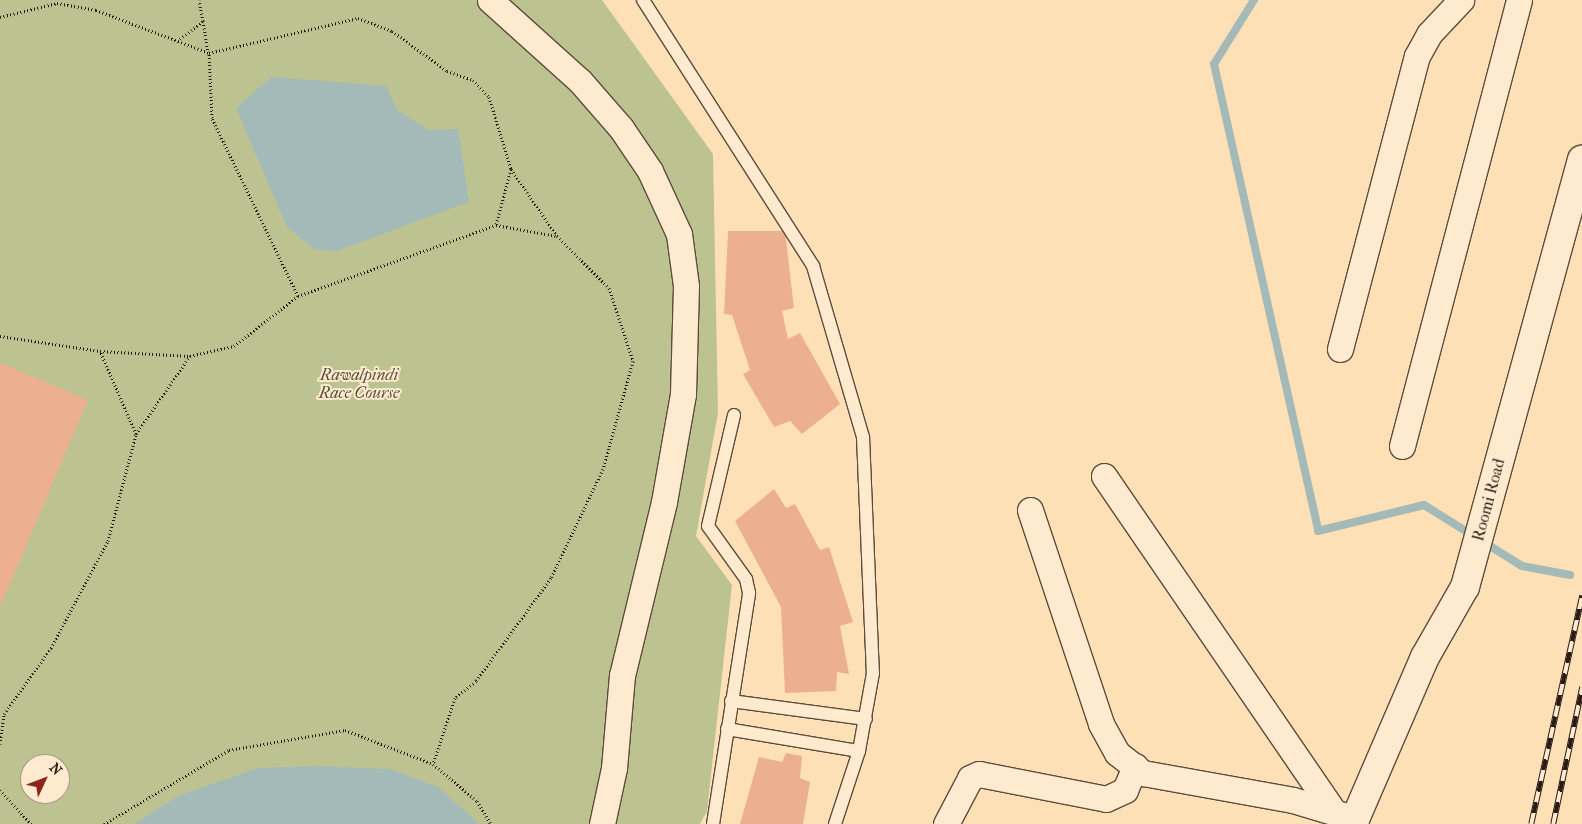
<!DOCTYPE html>
<html>
<head>
<meta charset="utf-8">
<style>
	body { margin:0 }
	#map { position:relative; width:1582px; height:824px; overflow:hidden; background:#fde0b5; font-family:"IM FELL French Canon",serif }
	div>[style] { position:absolute }
	[style*='--x'] { left:calc(var(--x)*1px); top:calc(var(--y)*1px); width:calc(var(--w)*1px); rotate:calc(var(--a)*1deg) }
	.green>* { inset:0; background:#bcc391 }
	.water>* { inset:0; background:#a4bab8 }
	.stream>* { height:8px; margin:-4px; padding:0 4px; transform-origin:4px; border-radius:4px; background:#a4bab8 }
	.building>* { inset:0; background:#ecaf8f }
	.path>* { height:3px; margin-top:-1.5px; transform-origin:0; background:repeating-linear-gradient(90deg,#281a15 0 1px,transparent 0 3.5px) }
	.roads { filter:drop-shadow(1px 0 #5d4c3d) drop-shadow(-1px 0 #5d4c3d) drop-shadow(0 1px #5d4c3d) drop-shadow(0 -1px #5d4c3d) }
	.lane>* { height:12px; margin:-6px; padding:0 6px; transform-origin:6px; border-radius:6px; background:#feebcf }
	.street>* { height:25px; margin:-12.5px; padding:0 12.5px; transform-origin:12.5px; border-radius:12.5px; background:#feebcf }
	.secondary>* { height:28px; margin:-14px; padding:0 14px; transform-origin:14px; border-radius:14px; background:#feebcf }
	.rail>* { height:5.5px; margin-top:-2.75px; transform-origin:0; background:repeating-linear-gradient(90deg,#feebcf 0 11px,#281a15 0 22px); box-sizing:border-box; border-block:1px solid #281a15 }
	span { translate:-50% -50%; white-space:nowrap; text-align:center; line-height:1.15; -webkit-text-stroke:4px #feebcf; paint-order:stroke }
	.park-label { font-size:16px; color:#544d3a; font-style:italic }
	.street-label { font-size:16px; color:#281a15 }
	.north { position:absolute; left:20px; top:754px; width:50px; height:50px; box-sizing:border-box; background:#feebcf; border:1px solid #a89785; border-radius:50%; rotate:47deg; font-size:14px; font-weight:700; line-height:20px; text-align:center; color:#281a15 }
	.north::after { content:''; display:block; margin:auto; width:18px; height:22px; background:#8f2418; clip-path:polygon(50% 0,100% 100%,50% 72%,0 100%) }
</style>
</head>
<body>
<div id="map">
	<div class="green">
		<i style="clip-path:polygon(evenodd,0 0,602px 0,713px 154px,718px 413px,696px 536px,732px 585px,707px 811px,700px 824px,0 824px,0 0,30px 764px,60px 764px,60px 794px,30px 794px,30px 764px)"></i>
	</div>
	<div class="water">
		<i style="clip-path:polygon(271px 77px,386px 86px,398px 111px,429px 130px,458px 129px,469px 202px,337px 251px,314px 249px,287px 227px,236px 108px)"></i>
		<i style="clip-path:polygon(320px 766px,390px 769px,438px 787px,479px 824px,135px 824px,178px 796px,259px 768px)"></i>
	</div>
	<div class="stream">
		<i style="--x:1254;--y:0;--w:75;--a:122"></i>
		<i style="--x:1214;--y:64;--w:478;--a:77.4"></i>
		<i style="--x:1318;--y:531;--w:109;--a:-13.8"></i>
		<i style="--x:1424;--y:505;--w:115;--a:31.9"></i>
		<i style="--x:1522;--y:566;--w:49;--a:10.6"></i>
	</div>
	<div class="building">
		<i style="clip-path:polygon(728px 231px,785px 231px,794px 308px,782px 311px,788px 339px,800px 333px,840px 404px,802px 434px,790px 421px,774px 427px,743px 374px,750px 370px,732px 315px,724px 314px)"></i>
		<i style="clip-path:polygon(0 363px,88px 400px,0 607px)"></i>
		<i style="clip-path:polygon(774px 489px,786px 508px,795px 504px,820px 550px,829px 547px,853px 622px,840px 626px,849px 674px,837px 672px,836px 691px,785px 693px,781px 607px,735px 521px)"></i>
		<i style="clip-path:polygon(786px 753px,802px 756px,800px 778px,810px 782px,803px 824px,740px 824px,759px 757px,782px 762px)"></i>
	</div>
	<div class="path">
		<i style="--x:0;--y:17;--w:59;--a:-13.8"></i>
		<i style="--x:57;--y:3;--w:40;--a:10"></i>
		<i style="--x:96;--y:10;--w:121;--a:20.8"></i>
		<i style="--x:203;--y:21;--w:31;--a:81"></i>
		<i style="--x:180;--y:39;--w:29;--a:-38"></i>
		<i style="--x:203;--y:21;--w:21;--a:-101"></i>
		<i style="--x:511;--y:169;--w:81;--a:55.5"></i>
		<i style="--x:298;--y:296;--w:198;--a:-115.8"></i>
		<i style="--x:212;--y:118;--w:65;--a:-92.6"></i>
		<i style="--x:209;--y:53;--w:153;--a:-13.2"></i>
		<i style="--x:358;--y:18;--w:36;--a:21"></i>
		<i style="--x:392;--y:31;--w:68;--a:36"></i>
		<i style="--x:447;--y:71;--w:28;--a:19"></i>
		<i style="--x:473;--y:80;--w:23;--a:47"></i>
		<i style="--x:489;--y:97;--w:75;--a:73"></i>
		<i style="--x:511;--y:169;--w:58;--a:105"></i>
		<i style="--x:0;--y:336;--w:101;--a:8.5"></i>
		<i style="--x:100;--y:351;--w:90;--a:3.2"></i>
		<i style="--x:190;--y:356;--w:45;--a:-12.8"></i>
		<i style="--x:234;--y:346;--w:81;--a:-38"></i>
		<i style="--x:298;--y:296;--w:210;--a:-19.7"></i>
		<i style="--x:496;--y:225;--w:62;--a:10.2"></i>
		<i style="--x:557;--y:236;--w:74;--a:45"></i>
		<i style="--x:609;--y:288;--w:77;--a:71.8"></i>
		<i style="--x:633;--y:361;--w:112;--a:105.5"></i>
		<i style="--x:603;--y:469;--w:121;--a:115.5"></i>
		<i style="--x:551;--y:578;--w:127;--a:126.1"></i>
		<i style="--x:476;--y:681;--w:27;--a:141"></i>
		<i style="--x:455;--y:698;--w:70;--a:108.4"></i>
		<i style="--x:136;--y:434;--w:95;--a:-55.3"></i>
		<i style="--x:0;--y:744;--w:30;--a:-82"></i>
		<i style="--x:4;--y:714;--w:81;--a:-54.5"></i>
		<i style="--x:51;--y:648;--w:121;--a:-62"></i>
		<i style="--x:108;--y:541;--w:111;--a:-75.3"></i>
		<i style="--x:136;--y:434;--w:90;--a:-113.4"></i>
		<i style="--x:0;--y:790;--w:46;--a:47.6"></i>
		<i style="--x:104;--y:824;--w:145;--a:-30.6"></i>
		<i style="--x:229;--y:750;--w:118;--a:-9.8"></i>
		<i style="--x:345;--y:730;--w:94;--a:21.1"></i>
		<i style="--x:433;--y:764;--w:57;--a:40.1"></i>
		<i style="--x:477;--y:801;--w:27;--a:59"></i>
	</div>
	<div class="roads">
		<div class="lane">
			<i style="--x:643;--y:0;--w:316;--a:57.4"></i>
			<i style="--x:813;--y:266;--w:178;--a:73.7"></i>
			<i style="--x:863;--y:437;--w:236;--a:87.6"></i>
			<i style="--x:873;--y:673;--w:79;--a:100.2"></i>
			<i style="--x:859;--y:751;--w:77;--a:108.2"></i>
			<i style="--x:731;--y:701;--w:136;--a:7.6"></i>
			<i style="--x:727;--y:729;--w:134;--a:9.5"></i>
			<i style="--x:713;--y:824;--w:234;--a:-81.1"></i>
			<i style="--x:749;--y:593;--w:14;--a:-102"></i>
			<i style="--x:746;--y:579;--w:65;--a:-125.6"></i>
			<i style="--x:708;--y:526;--w:114;--a:-76.8"></i>
		</div>
		<div class="street">
			<i style="--x:490;--y:0;--w:121;--a:42"></i>
			<i style="--x:580;--y:81;--w:62;--a:48.9"></i>
			<i style="--x:621;--y:128;--w:52;--a:56"></i>
			<i style="--x:650;--y:171;--w:69;--a:65.3"></i>
			<i style="--x:679;--y:234;--w:52;--a:82.3"></i>
			<i style="--x:686;--y:286;--w:108;--a:91.6"></i>
			<i style="--x:683;--y:394;--w:110;--a:100"></i>
			<i style="--x:664;--y:502;--w:178;--a:103.6"></i>
			<i style="--x:622;--y:675;--w:93;--a:94.9"></i>
			<i style="--x:614;--y:768;--w:57;--a:102.1"></i>
			<i style="--x:1340;--y:349;--w:303;--a:-75.3"></i>
			<i style="--x:1417;--y:56;--w:25;--a:-61"></i>
			<i style="--x:1429;--y:34;--w:47;--a:-46.7"></i>
			<i style="--x:1402;--y:446;--w:461;--a:-75.3"></i>
			<i style="--x:1104;--y:476;--w:406;--a:55.6"></i>
			<i style="--x:1030;--y:510;--w:225;--a:71.6"></i>
			<i style="--x:1101;--y:724;--w:33;--a:61"></i>
			<i style="--x:1117;--y:753;--w:33;--a:38"></i>
			<i style="--x:1143;--y:773;--w:152;--a:10.2"></i>
			<i style="--x:1293;--y:800;--w:66;--a:16.8"></i>
			<i style="--x:946;--y:824;--w:52;--a:-62.4"></i>
			<i style="--x:970;--y:778;--w:10;--a:-24"></i>
			<i style="--x:979;--y:774;--w:129;--a:11.1"></i>
			<i style="--x:1106;--y:799;--w:21;--a:-25"></i>
			<i style="--x:1125;--y:790;--w:26;--a:-67"></i>
		</div>
		<div class="secondary">
			<i style="--x:1353;--y:824;--w:182;--a:-66.7"></i>
			<i style="--x:1425;--y:657;--w:81;--a:-60.3"></i>
			<i style="--x:1465;--y:587;--w:443;--a:-74.7"></i>
		</div>
	</div>
	<div class="rail">
		<i style="--x:1531;--y:824;--w:234;--a:-77.4"></i>
		<i style="--x:1553;--y:824;--w:140;--a:-78"></i>
	</div>
	<div class="park-label">
		<span style="left:359px;top:384px">Rawalpindi<br>Race Course</span>
	</div>
	<div class="street-label">
		<span style="left:1489px;top:500px;rotate:-75deg">Roomi Road</span>
	</div>
	<div class="north">N</div>
</div>
</body>
</html>
